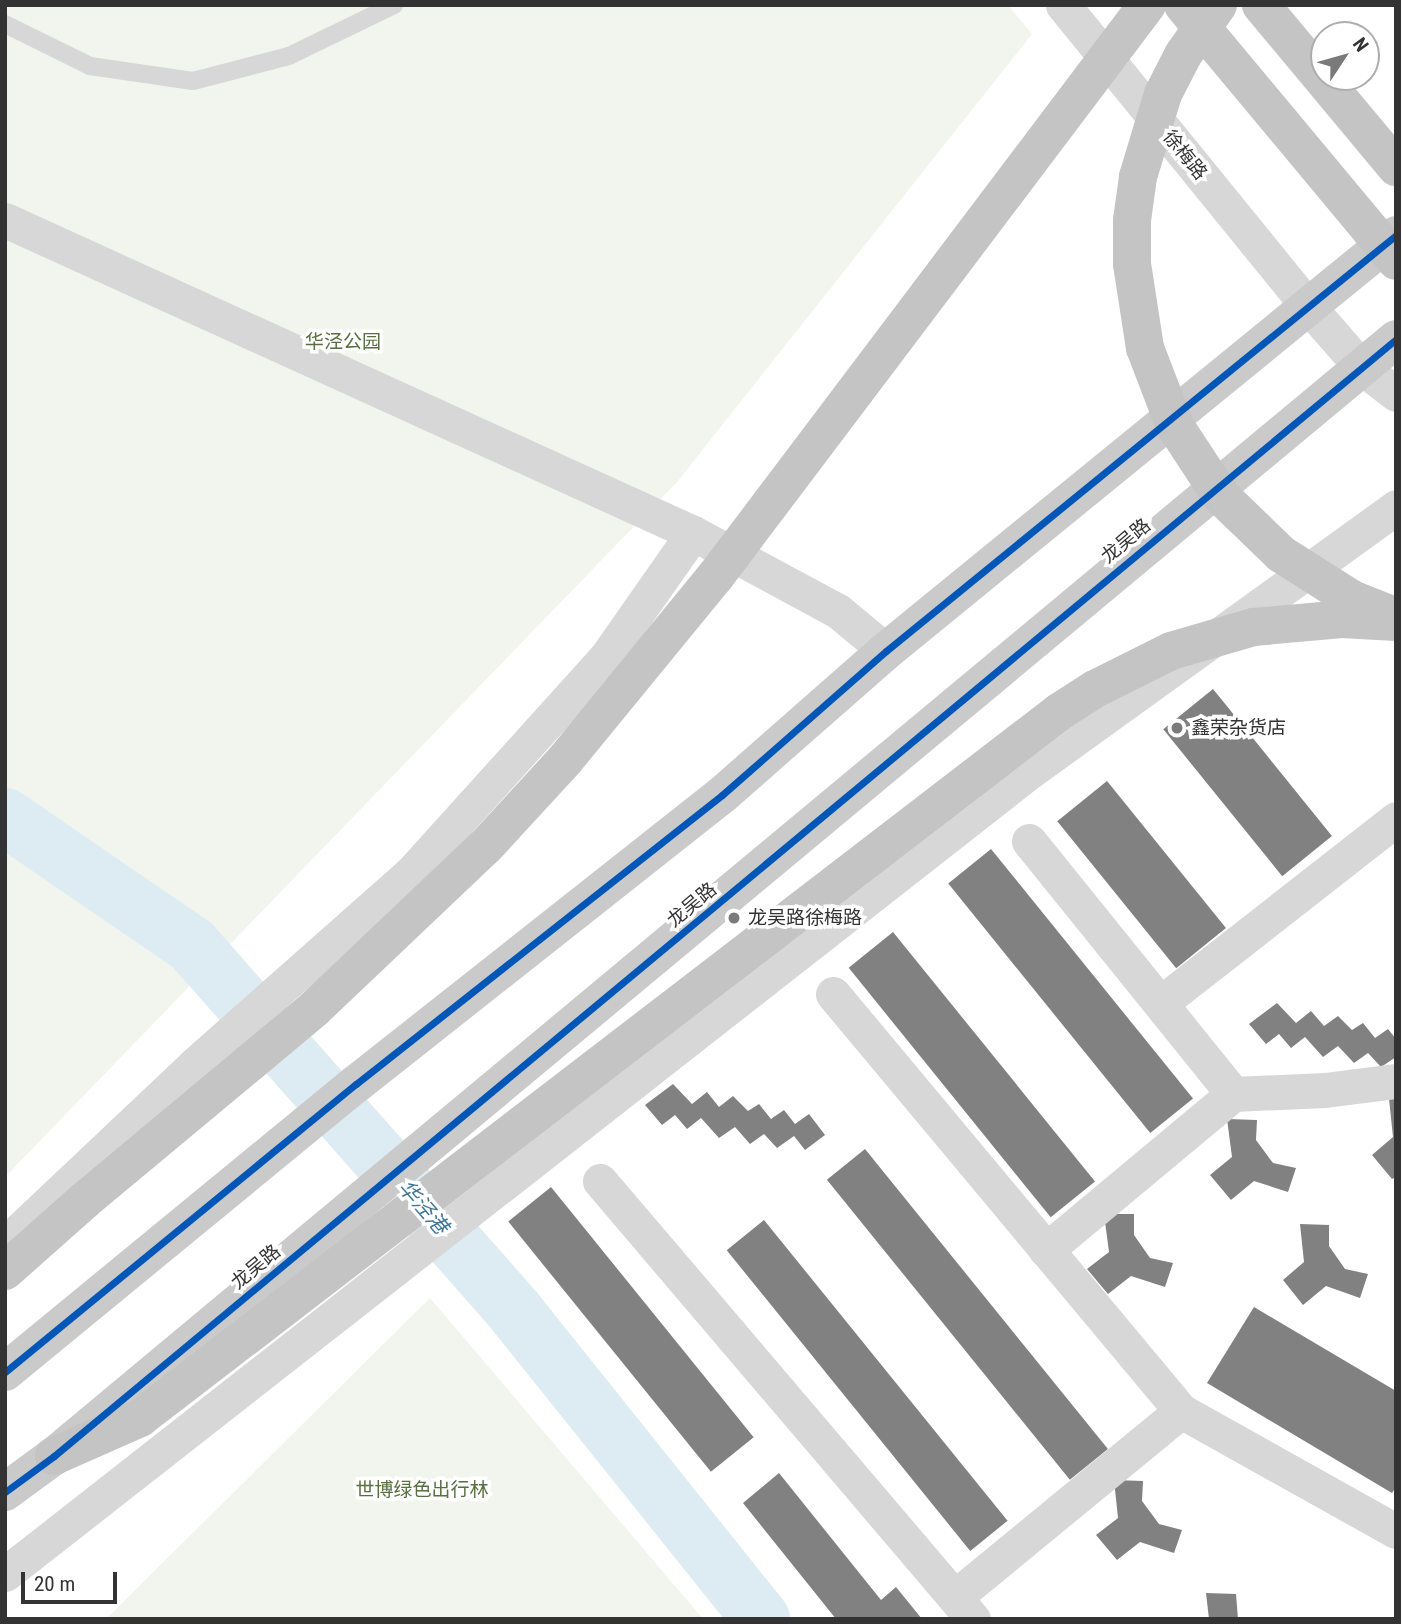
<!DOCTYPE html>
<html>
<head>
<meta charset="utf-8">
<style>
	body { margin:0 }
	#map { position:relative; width:1401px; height:1624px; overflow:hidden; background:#fff; font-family:"Roboto Condensed","Noto Sans SC",sans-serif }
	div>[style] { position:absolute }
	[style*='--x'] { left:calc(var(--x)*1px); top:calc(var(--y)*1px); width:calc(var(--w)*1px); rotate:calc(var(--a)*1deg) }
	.green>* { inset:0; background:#f1f5ed }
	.river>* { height:58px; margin:-29px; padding:0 29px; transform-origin:29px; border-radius:29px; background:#ddebf3 }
	.building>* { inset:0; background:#818181; transform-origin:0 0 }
	.service>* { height:18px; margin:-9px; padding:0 9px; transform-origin:9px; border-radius:9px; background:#d7d7d7 }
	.minor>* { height:35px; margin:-17.5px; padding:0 17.5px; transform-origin:17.5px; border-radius:17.5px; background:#d7d7d7 }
	.primary>* { height:38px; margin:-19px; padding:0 19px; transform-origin:19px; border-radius:19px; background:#cacaca }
	.motorway>* { height:38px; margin:-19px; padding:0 19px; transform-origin:19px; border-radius:19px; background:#c4c4c4 }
	.cycleway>* { height:7px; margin:-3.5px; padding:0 3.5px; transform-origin:3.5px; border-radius:3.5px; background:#0057b8 }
	.dots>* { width:19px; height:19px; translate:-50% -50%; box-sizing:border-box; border:4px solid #fff; border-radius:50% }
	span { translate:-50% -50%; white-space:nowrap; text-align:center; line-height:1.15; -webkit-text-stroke:7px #fff; paint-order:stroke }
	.street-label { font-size:19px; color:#333 }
	.park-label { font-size:19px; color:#56703f }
	.poi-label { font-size:19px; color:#333 }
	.left { translate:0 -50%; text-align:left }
	.water-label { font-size:21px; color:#3f7597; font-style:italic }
	.frame { position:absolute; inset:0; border:7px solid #333; pointer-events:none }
	.north { position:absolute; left:1310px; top:21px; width:70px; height:70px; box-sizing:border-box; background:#fff; border:2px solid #adadad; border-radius:50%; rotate:54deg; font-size:19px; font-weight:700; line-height:28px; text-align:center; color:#333 }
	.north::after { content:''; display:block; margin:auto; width:24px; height:32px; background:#7a7a7a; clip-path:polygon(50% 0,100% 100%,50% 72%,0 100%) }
	.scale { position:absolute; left:21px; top:1572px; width:96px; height:32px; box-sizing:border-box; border:4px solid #333; border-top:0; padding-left:9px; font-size:21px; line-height:24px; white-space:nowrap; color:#333; -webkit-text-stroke:5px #fff; paint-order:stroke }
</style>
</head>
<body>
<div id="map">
	<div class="green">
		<i style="clip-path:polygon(5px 5px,1008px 5px,1032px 34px,677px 482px,5px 1177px)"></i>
		<i style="clip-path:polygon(430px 1298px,703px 1619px,106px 1619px)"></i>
	</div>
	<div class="river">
		<i style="--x:5;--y:817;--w:227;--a:34.4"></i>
		<i style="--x:192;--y:945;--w:490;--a:48.6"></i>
		<i style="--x:516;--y:1313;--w:392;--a:51.3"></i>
	</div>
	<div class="building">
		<i style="left:1213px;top:689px;width:189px;height:64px;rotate:51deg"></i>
		<i style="left:1107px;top:781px;width:189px;height:64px;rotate:51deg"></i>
		<i style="left:991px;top:849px;width:321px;height:55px;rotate:51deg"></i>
		<i style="left:893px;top:932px;width:321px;height:57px;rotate:51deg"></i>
		<i style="clip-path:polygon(1277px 1003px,1296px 1023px,1311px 1011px,1324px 1026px,1338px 1016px,1352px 1030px,1363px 1023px,1375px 1038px,1388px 1029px,1396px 1039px,1396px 1057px,1381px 1067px,1368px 1053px,1354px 1063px,1338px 1046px,1323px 1057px,1305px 1037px,1291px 1048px,1279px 1034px,1266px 1044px,1249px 1024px)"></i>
		<i style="clip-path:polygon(673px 1084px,692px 1104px,707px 1092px,719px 1107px,733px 1096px,748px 1111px,759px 1104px,771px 1119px,784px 1110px,795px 1124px,809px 1114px,825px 1135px,805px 1150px,794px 1136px,777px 1148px,764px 1134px,750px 1144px,735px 1127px,719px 1138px,701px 1118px,687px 1129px,675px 1115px,662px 1125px,645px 1105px)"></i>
		<i style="clip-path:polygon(1389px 1099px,1396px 1099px,1396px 1177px,1392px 1179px,1372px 1155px,1393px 1137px)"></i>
		<i style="clip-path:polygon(1227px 1119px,1257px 1120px,1256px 1140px,1273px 1163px,1296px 1168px,1288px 1192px,1254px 1181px,1231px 1200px,1210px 1175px,1232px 1157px)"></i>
		<i style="left:865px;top:1149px;width:386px;height:49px;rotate:51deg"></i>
		<i style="left:551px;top:1187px;width:322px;height:55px;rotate:51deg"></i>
		<i style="clip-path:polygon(1104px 1214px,1134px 1214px,1134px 1235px,1150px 1258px,1173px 1263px,1165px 1287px,1131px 1276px,1108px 1294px,1087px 1269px,1109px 1252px)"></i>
		<i style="left:764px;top:1220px;width:387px;height:48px;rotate:51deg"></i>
		<i style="clip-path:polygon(1300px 1224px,1329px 1225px,1329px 1246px,1345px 1269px,1368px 1274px,1360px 1298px,1326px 1286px,1303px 1305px,1283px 1280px,1304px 1262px)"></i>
		<i style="clip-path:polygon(1254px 1307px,1396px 1391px,1396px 1487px,1392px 1493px,1207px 1383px)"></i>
		<i style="clip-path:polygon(779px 1473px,881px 1600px,896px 1587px,922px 1619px,836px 1619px,743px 1503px)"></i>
		<i style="clip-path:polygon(1114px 1480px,1143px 1481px,1142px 1501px,1159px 1524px,1182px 1530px,1174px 1553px,1140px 1542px,1117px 1560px,1096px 1535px,1118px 1518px)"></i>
		<i style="clip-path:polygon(1206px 1593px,1236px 1594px,1238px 1619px,1209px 1619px)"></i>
	</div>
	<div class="service">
		<i style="--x:5;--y:24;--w:95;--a:26.3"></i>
		<i style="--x:90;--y:66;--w:104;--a:8.3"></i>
		<i style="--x:193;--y:81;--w:99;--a:-14.6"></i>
		<i style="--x:289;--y:56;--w:117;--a:-25.9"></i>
	</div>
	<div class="minor">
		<i style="--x:1063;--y:5;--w:388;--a:50.9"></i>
		<i style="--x:1308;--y:306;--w:81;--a:49"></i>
		<i style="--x:1361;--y:367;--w:44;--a:37.6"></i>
		<i style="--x:5;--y:220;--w:756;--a:24.46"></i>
		<i style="--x:693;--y:533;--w:165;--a:28.3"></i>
		<i style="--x:838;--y:611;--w:62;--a:39.8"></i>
		<i style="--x:1029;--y:841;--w:325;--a:51.1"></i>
		<i style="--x:833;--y:994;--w:543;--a:50.15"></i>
		<i style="--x:1181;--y:1411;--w:246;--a:29.2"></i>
		<i style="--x:1162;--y:1002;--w:297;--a:-38"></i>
		<i style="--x:600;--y:1181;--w:575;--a:49.58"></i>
		<i style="--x:5;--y:1244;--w:260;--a:-43.4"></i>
		<i style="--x:194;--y:1065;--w:291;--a:-41.5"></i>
		<i style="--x:412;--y:872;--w:291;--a:-47.9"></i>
		<i style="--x:607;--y:656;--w:150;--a:-55"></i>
		<i style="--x:1046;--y:1250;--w:244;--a:-39.8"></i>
		<i style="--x:1233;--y:1094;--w:92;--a:-2.5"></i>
		<i style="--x:1325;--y:1090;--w:72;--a:-7.2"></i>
		<i style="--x:5;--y:1574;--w:1301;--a:-38.07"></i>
		<i style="--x:1029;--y:772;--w:453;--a:-35.8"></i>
		<i style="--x:956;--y:1596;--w:291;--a:-39.4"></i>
	</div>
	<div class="primary">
		<i style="--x:5;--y:1372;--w:454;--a:-39.4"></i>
		<i style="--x:356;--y:1084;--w:466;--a:-38.3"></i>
		<i style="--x:722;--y:795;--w:218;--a:-41.3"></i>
		<i style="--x:886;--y:651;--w:658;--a:-39.2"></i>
		<i style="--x:5;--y:1492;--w:61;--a:-36.3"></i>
		<i style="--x:54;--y:1456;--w:1746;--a:-39.77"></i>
	</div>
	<div class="motorway">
		<i style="--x:1183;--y:5;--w:333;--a:50.2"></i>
		<i style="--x:1218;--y:5;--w:61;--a:125"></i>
		<i style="--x:1183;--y:55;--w:44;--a:117.1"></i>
		<i style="--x:1163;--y:94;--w:87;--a:106.8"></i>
		<i style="--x:1138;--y:177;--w:43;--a:97.9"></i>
		<i style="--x:1132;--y:220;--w:44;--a:90"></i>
		<i style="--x:1132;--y:264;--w:85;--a:81.2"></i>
		<i style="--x:1145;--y:348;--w:84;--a:69"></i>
		<i style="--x:1175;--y:426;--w:84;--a:56.7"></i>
		<i style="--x:1221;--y:496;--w:83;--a:44"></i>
		<i style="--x:1281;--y:554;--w:84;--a:32.4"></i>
		<i style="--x:1352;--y:599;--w:38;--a:22"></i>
		<i style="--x:1261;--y:5;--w:211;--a:50.2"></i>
		<i style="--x:5;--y:1271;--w:107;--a:-41.6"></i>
		<i style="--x:85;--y:1200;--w:298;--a:-39.8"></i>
		<i style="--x:314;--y:1009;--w:236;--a:-43.5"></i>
		<i style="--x:485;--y:847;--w:118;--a:-47.4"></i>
		<i style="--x:565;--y:760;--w:237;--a:-50.7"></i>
		<i style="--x:715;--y:577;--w:717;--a:-52.94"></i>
		<i style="--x:54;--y:1456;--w:94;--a:-23.8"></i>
		<i style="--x:140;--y:1418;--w:1159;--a:-37.53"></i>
		<i style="--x:1059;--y:712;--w:43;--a:-32.6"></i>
		<i style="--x:1095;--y:689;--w:85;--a:-26.6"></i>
		<i style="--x:1171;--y:651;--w:85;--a:-16.3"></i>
		<i style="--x:1253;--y:627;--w:89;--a:-5.1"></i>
		<i style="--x:1342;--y:619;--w:54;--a:3.2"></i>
	</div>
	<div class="cycleway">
		<i style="--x:5;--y:1372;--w:454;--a:-39.4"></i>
		<i style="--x:356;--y:1084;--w:466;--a:-38.3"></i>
		<i style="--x:722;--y:795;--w:218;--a:-41.3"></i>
		<i style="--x:886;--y:651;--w:658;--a:-39.2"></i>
		<i style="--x:5;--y:1492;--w:61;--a:-36.3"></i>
		<i style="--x:54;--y:1456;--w:1746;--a:-39.77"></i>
	</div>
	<div class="dots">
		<i style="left:1177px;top:728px;background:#7a7a7a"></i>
		<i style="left:734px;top:918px;background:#7a7a7a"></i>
	</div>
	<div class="street-label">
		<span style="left:1185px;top:155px;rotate:51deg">徐梅路</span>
		<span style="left:1126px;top:541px;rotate:-40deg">龙吴路</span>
		<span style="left:692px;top:905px;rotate:-40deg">龙吴路</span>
		<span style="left:256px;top:1267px;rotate:-40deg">龙吴路</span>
	</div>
	<div class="park-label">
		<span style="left:343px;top:342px">华泾公园</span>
		<span style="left:422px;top:1490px">世博绿色出行林</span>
	</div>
	<div class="poi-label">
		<span class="left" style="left:1191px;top:728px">鑫荣杂货店</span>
		<span class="left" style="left:748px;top:918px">龙吴路徐梅路</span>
	</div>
	<div class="water-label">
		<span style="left:423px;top:1207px;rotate:49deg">华泾港</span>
	</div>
	<div class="frame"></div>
	<div class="north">N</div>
	<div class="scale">20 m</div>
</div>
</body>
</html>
